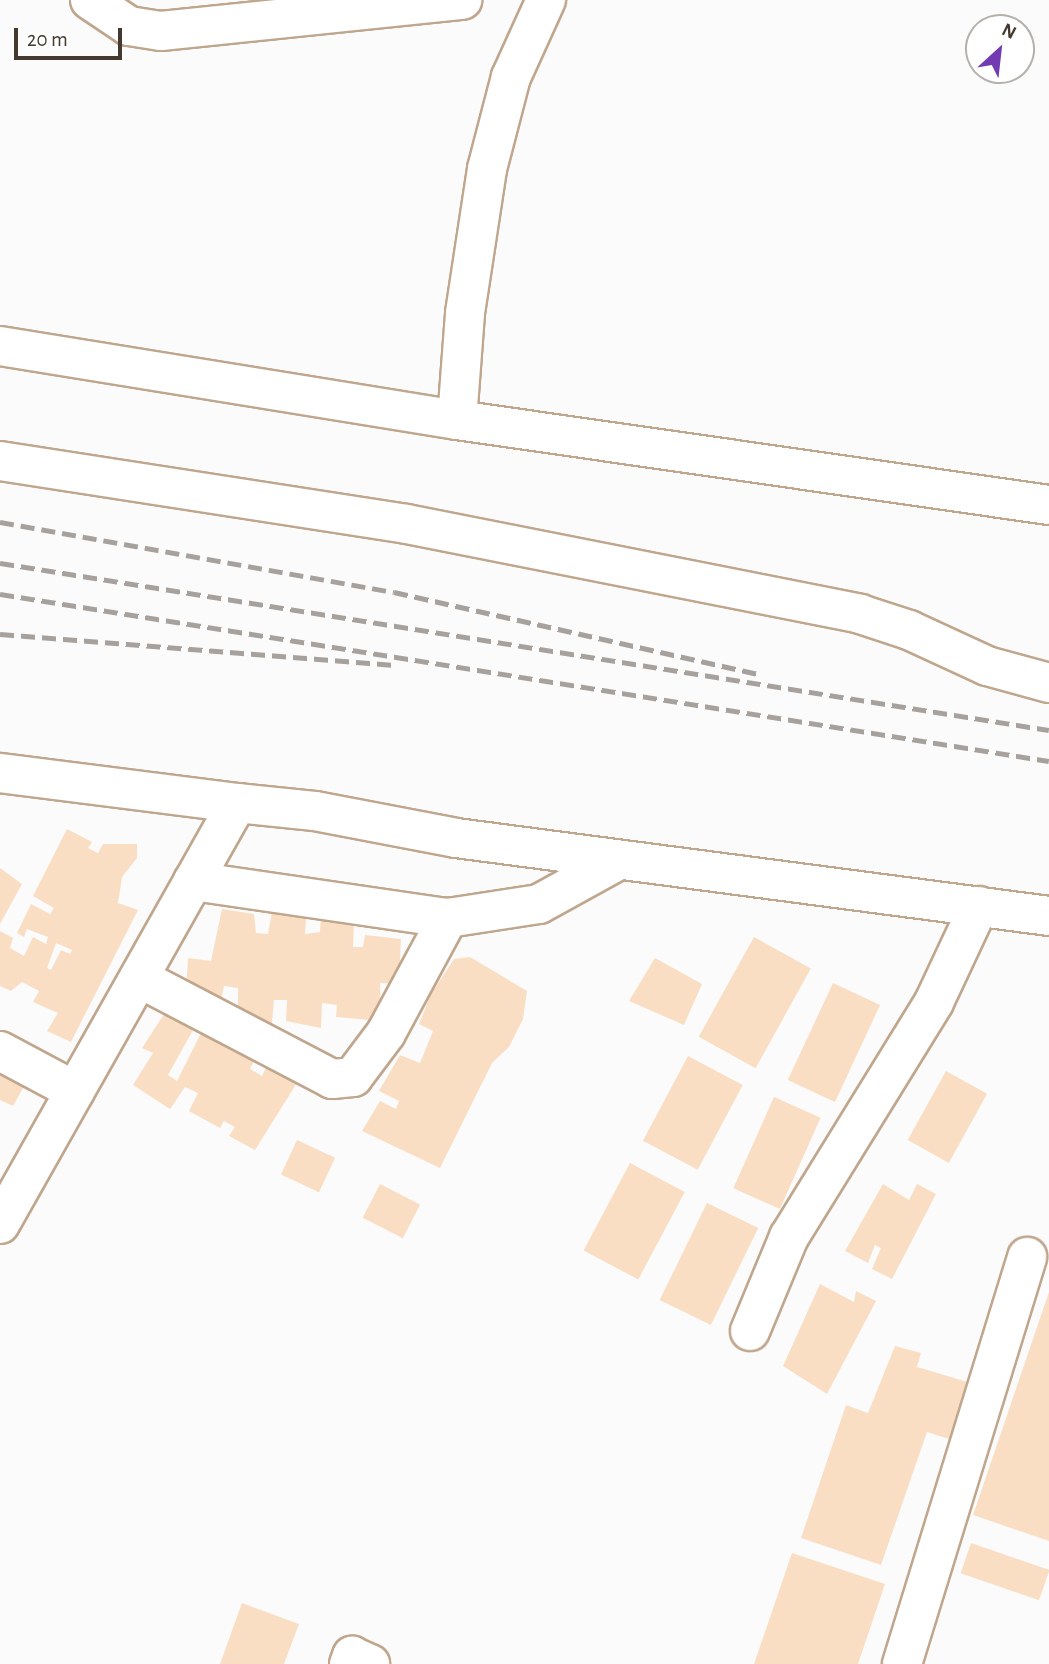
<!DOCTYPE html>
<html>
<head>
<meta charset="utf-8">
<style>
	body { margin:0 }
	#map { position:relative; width:1049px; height:1664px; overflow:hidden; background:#fbfbfb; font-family:"Alegreya Sans",sans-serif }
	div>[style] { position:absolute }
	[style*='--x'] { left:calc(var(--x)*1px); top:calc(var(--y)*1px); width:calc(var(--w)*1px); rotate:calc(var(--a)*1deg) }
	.building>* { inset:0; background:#f9dec4; transform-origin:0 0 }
	.roads { filter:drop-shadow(2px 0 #bfa68d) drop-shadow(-2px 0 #bfa68d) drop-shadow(0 2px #bfa68d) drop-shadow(0 -2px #bfa68d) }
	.minor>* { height:38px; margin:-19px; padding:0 19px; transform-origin:19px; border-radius:19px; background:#fff }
	.rail>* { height:5px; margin-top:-2.5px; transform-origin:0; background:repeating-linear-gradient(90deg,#a6a19c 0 14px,transparent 0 21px) }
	span { translate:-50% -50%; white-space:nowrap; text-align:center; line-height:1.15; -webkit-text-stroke:5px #fff; paint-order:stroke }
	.north { position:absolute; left:965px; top:14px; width:70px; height:70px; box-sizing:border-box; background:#fff; border:2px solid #b4b0ac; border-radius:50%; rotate:27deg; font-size:19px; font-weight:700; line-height:28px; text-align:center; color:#44392f }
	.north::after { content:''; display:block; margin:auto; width:24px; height:32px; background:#733bb1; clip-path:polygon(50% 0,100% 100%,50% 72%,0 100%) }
	.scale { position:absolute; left:14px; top:28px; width:108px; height:32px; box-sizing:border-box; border:4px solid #44392f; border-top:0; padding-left:9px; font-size:21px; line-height:24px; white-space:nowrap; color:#44392f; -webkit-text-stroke:5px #fff; paint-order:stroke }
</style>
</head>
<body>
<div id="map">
	<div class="building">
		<i style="clip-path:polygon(evenodd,67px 829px,92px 842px,88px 848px,98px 853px,103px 844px,137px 844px,137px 858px,122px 877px,118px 903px,138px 910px,71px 1042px,47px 1031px,58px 1013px,33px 1002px,39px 991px,22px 982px,11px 991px,0 986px,0 931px,13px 938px,10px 948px,24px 956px,33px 937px,46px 944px,48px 937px,27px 929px,24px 937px,17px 933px,31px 904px,50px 914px,54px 908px,33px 896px,67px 829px,56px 943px,72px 950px,70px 954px,61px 950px,51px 970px,47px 968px,56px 943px)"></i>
		<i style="clip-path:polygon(0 868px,22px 884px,0 924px)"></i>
		<i style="clip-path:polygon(273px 906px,307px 907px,305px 934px,320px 932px,321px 916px,354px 922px,353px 947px,363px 947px,365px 935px,401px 939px,399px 984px,380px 983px,381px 1021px,336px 1017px,337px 1005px,322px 1003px,321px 1028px,286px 1021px,287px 1000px,274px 1000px,272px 1023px,238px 1011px,238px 988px,224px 986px,221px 1001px,186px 992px,188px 958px,211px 961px,222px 909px,254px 914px,256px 933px,268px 934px)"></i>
		<i style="left:754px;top:937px;width:65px;height:114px;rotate:29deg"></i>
		<i style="clip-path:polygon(470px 957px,527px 991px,523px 1019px,509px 1047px,492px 1063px,440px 1168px,362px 1131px,380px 1101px,396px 1109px,399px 1101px,379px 1091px,400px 1055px,420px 1063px,433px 1031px,419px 1024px,431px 994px,454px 959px)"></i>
		<i style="clip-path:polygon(655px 958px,702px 984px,684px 1025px,629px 1001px)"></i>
		<i style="left:833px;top:983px;width:52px;height:107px;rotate:25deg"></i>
		<i style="clip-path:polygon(168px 1008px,197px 1023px,168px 1075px,177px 1081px,201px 1033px,222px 1043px,226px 1035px,260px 1049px,250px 1069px,262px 1076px,270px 1059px,300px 1078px,255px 1150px,229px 1136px,235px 1127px,224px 1121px,220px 1128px,189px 1111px,198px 1093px,185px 1087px,170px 1109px,133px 1085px,153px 1053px,142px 1048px)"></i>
		<i style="left:688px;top:1056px;width:62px;height:96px;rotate:28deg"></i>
		<i style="clip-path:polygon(0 1058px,31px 1074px,13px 1106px,0 1100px)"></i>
		<i style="left:946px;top:1071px;width:47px;height:79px;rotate:29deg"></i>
		<i style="left:774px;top:1097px;width:51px;height:100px;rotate:24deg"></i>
		<i style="left:297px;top:1140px;width:42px;height:38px;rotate:25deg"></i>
		<i style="left:630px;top:1163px;width:62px;height:99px;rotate:28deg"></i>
		<i style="left:380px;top:1184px;width:45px;height:38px;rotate:27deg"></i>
		<i style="clip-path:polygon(883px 1184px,909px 1200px,917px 1184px,936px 1194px,892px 1279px,872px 1269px,881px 1248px,875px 1245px,868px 1263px,845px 1251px)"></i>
		<i style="left:707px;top:1203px;width:57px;height:108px;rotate:26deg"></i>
		<i style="clip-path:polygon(820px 1284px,854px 1302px,856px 1291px,876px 1301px,827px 1394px,783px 1366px)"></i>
		<i style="clip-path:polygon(1049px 1292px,1049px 1541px,973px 1515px)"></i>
		<i style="clip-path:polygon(895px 1346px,921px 1353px,917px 1367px,971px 1383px,952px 1440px,927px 1432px,881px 1565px,801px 1538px,846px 1405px,868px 1413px)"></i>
		<i style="left:971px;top:1543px;width:83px;height:32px;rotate:19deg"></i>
		<i style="clip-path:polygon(792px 1553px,885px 1584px,858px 1664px,754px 1664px)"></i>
		<i style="clip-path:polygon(242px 1603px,299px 1624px,284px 1664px,220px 1664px)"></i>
	</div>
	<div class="roads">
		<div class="minor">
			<i style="--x:90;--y:0;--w:47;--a:33.7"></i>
			<i style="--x:129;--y:26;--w:32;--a:9"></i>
			<i style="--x:161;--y:31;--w:303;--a:-5.9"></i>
			<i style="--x:0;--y:346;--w:463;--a:9.2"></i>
			<i style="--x:457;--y:420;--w:598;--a:8.17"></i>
			<i style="--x:457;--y:420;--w:107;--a:-85.7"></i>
			<i style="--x:465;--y:313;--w:146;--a:-81.3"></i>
			<i style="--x:487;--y:169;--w:95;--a:-75.4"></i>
			<i style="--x:511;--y:77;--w:85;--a:-65.6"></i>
			<i style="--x:0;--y:461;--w:412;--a:8.8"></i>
			<i style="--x:407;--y:524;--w:462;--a:11.2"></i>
			<i style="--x:860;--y:614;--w:52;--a:18.1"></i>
			<i style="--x:909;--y:630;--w:86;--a:24.8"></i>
			<i style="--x:987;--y:666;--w:64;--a:15.3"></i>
			<i style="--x:0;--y:773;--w:239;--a:7.2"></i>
			<i style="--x:193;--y:881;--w:258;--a:8.3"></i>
			<i style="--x:448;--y:918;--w:92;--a:-8.7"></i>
			<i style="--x:539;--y:904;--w:91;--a:-28.8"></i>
			<i style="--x:139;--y:978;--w:218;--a:27.6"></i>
			<i style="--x:332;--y:1079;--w:21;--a:-5"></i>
			<i style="--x:353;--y:1077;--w:55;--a:-53.1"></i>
			<i style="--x:386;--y:1033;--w:131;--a:-61.7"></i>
			<i style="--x:0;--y:1051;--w:85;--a:28.1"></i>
			<i style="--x:0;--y:1224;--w:483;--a:-60.6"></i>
			<i style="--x:237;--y:803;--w:78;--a:5.9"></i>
			<i style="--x:315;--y:811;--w:144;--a:10.8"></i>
			<i style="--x:456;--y:838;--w:598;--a:7.49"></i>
			<i style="--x:750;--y:1331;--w:102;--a:-67.5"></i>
			<i style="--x:789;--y:1237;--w:276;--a:-58.3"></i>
			<i style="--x:934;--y:1002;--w:106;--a:-64.9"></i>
			<i style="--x:349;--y:1664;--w:9;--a:-69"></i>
			<i style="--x:352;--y:1656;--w:20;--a:24"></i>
			<i style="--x:902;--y:1664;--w:426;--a:-72.9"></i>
		</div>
	</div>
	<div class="rail">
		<i style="--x:0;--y:522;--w:400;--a:10.1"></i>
		<i style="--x:394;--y:592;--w:372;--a:12.7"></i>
		<i style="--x:0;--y:563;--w:1062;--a:9.05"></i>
		<i style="--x:0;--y:594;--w:1062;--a:9.05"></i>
		<i style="--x:0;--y:634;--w:399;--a:4.5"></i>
	</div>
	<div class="north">N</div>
	<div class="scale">20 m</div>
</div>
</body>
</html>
